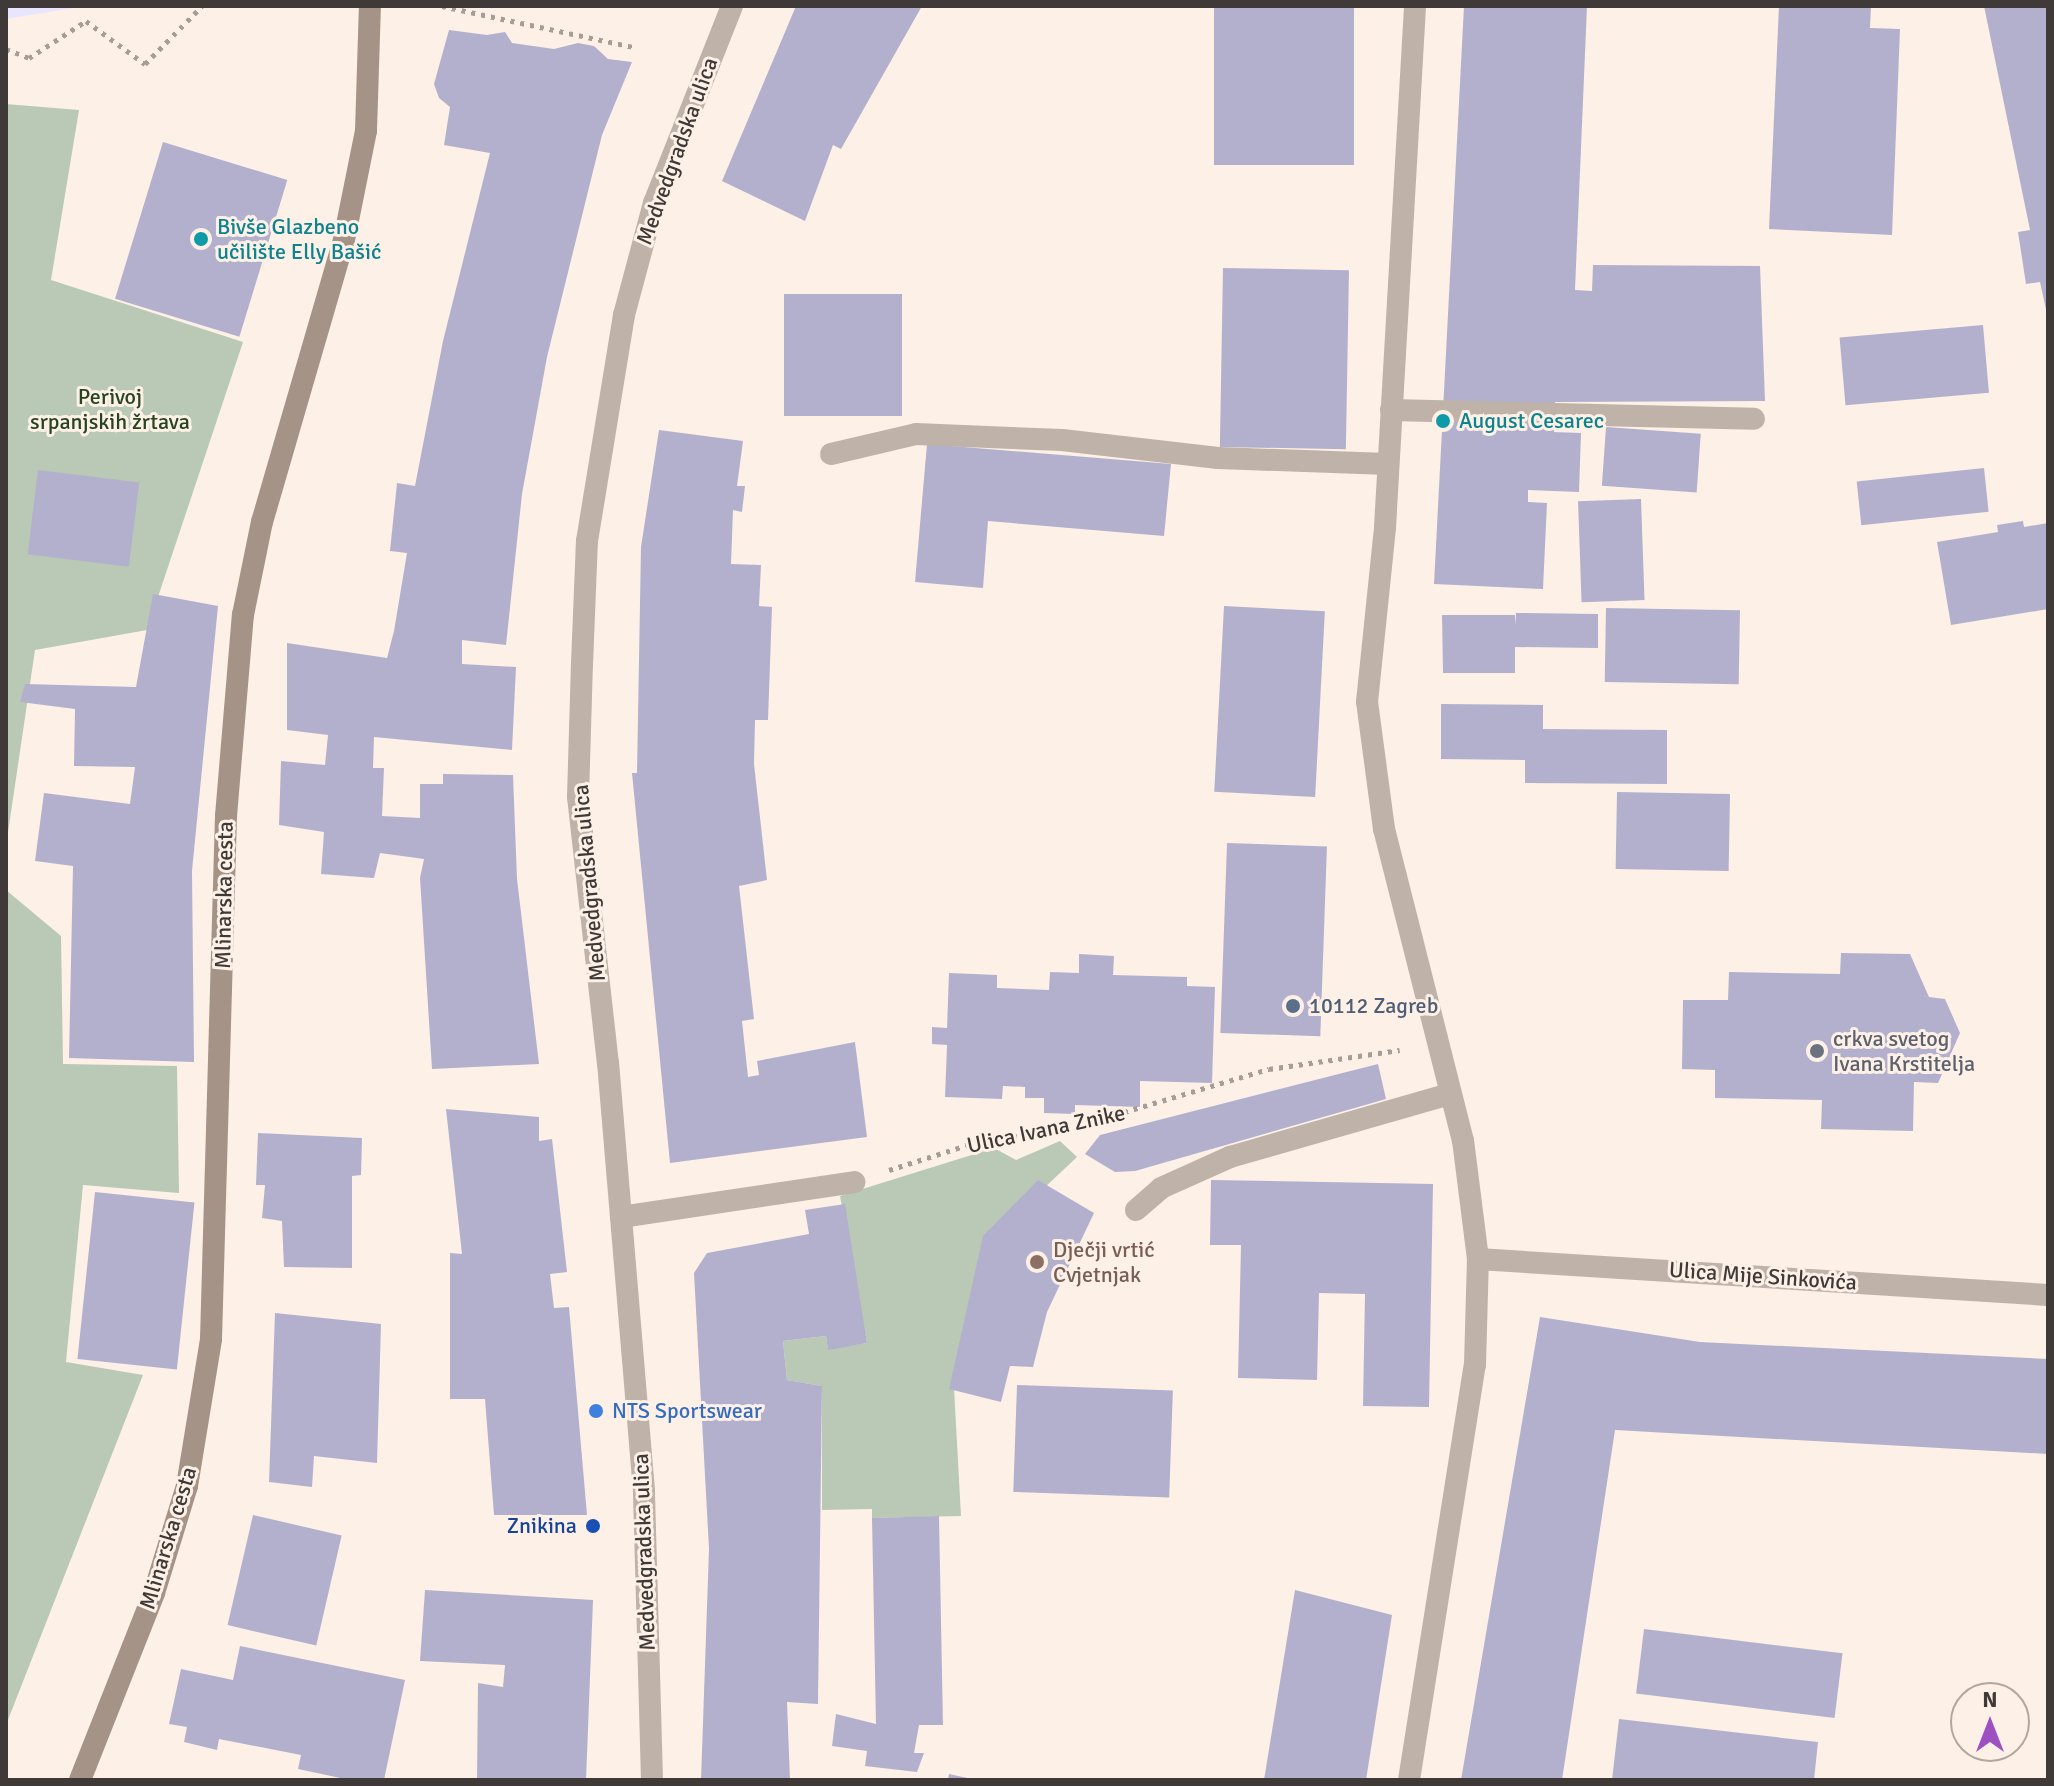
<!DOCTYPE html>
<html>
<head>
<meta charset="utf-8">
<style>
	body { margin:0 }
	#map { position:relative; width:2054px; height:1786px; overflow:hidden; background:#fdf0e7; font-family:Signika,sans-serif }
	div>[style] { position:absolute }
	[style*='--x'] { left:calc(var(--x)*1px); top:calc(var(--y)*1px); width:calc(var(--w)*1px); rotate:calc(var(--a)*1deg) }
	.education>* { inset:0; background:#e8e6fc }
	.green>* { inset:0; background:#b9c9b5 }
	.building>* { inset:0; background:#b3b0cd; transform-origin:0 0 }
	.path>* { height:5px; margin-top:-2.5px; transform-origin:0; background:repeating-linear-gradient(90deg,#a79d97 0 4px,transparent 0 10px) }
	.service>* { height:22px; margin:-11px; padding:0 11px; transform-origin:11px; border-radius:11px; background:#beb2a9 }
	.minor>* { height:22px; margin:-11px; padding:0 11px; transform-origin:11px; border-radius:11px; background:#beb2a9 }
	.tertiary>* { height:22px; margin:-11px; padding:0 11px; transform-origin:11px; border-radius:11px; background:#beb2a9 }
	.secondary>* { height:22px; margin:-11px; padding:0 11px; transform-origin:11px; border-radius:11px; background:#a49386 }
	.dots>* { width:22px; height:22px; translate:-50% -50%; box-sizing:border-box; border:4px solid #fdf0e7; border-radius:50% }
	span { translate:-50% -50%; white-space:nowrap; text-align:center; line-height:1.15; -webkit-text-stroke:6px #fdf0e7; paint-order:stroke }
	.street-label { font-size:22px; color:#3f3a37 }
	.culture-label { font-size:22px; color:#0d838f }
	.left { translate:0 -50%; text-align:left }
	.park-label { font-size:22px; color:#25441f }
	.service-label { font-size:22px; color:#4e5e75 }
	.worship-label { font-size:22px; color:#5b616d }
	.education-label { font-size:22px; color:#785e54 }
	.shop-label { font-size:22px; color:#366cbe }
	.transit-label { font-size:22px; color:#164399 }
	.right { translate:-100% -50%; text-align:right }
	.frame { position:absolute; inset:0; border:8px solid #3f3a37; pointer-events:none }
	.north { position:absolute; left:1950px; top:1682px; width:80px; height:80px; box-sizing:border-box; background:#fdf0e7; border:2px solid #b1a7a1; border-radius:50%; rotate:0deg; font-size:22px; font-weight:700; line-height:32px; text-align:center; color:#3f3a37 }
	.north::after { content:''; display:block; margin:auto; width:28px; height:36px; background:#9d50c1; clip-path:polygon(50% 0,100% 100%,50% 72%,0 100%) }
</style>
</head>
<body>
<div id="map">
	<div class="education">
		<i style="clip-path:polygon(6px 6px,86px 6px,6px 19px)"></i>
	</div>
	<div class="green">
		<i style="clip-path:polygon(6px 104px,79px 110px,51px 280px,243px 342px,147px 630px,35px 650px,6px 846px)"></i>
		<i style="clip-path:polygon(6px 890px,61px 936px,63px 1064px,177px 1066px,179px 1193px,83px 1185px,66px 1362px,143px 1375px,6px 1725px)"></i>
		<i style="clip-path:polygon(1060px 1141px,1077px 1157px,989px 1240px,954px 1388px,961px 1516px,872px 1518px,872px 1509px,822px 1510px,822px 1386px,787px 1380px,783px 1341px,826px 1336px,828px 1349px,867px 1343px,840px 1196px,994px 1148px,1016px 1160px)"></i>
	</div>
	<div class="building">
		<i style="clip-path:polygon(796px 6px,922px 6px,841px 149px,833px 145px,805px 221px,722px 181px)"></i>
		<i style="left:1214px;top:6px;width:140px;height:159px"></i>
		<i style="clip-path:polygon(1464px 6px,1587px 6px,1575px 290px,1592px 291px,1593px 265px,1760px 266px,1765px 401px,1555px 402px,1554px 432px,1581px 433px,1579px 492px,1528px 490px,1528px 502px,1547px 503px,1543px 589px,1434px 584px)"></i>
		<i style="clip-path:polygon(1779px 6px,1871px 6px,1870px 28px,1900px 29px,1892px 235px,1769px 229px)"></i>
		<i style="clip-path:polygon(1984px 6px,2048px 6px,2048px 319px,2040px 282px,2026px 284px,2018px 232px,2030px 230px)"></i>
		<i style="clip-path:polygon(449px 30px,487px 35px,505px 32px,512px 43px,554px 49px,578px 43px,594px 46px,608px 59px,632px 62px,602px 135px,547px 357px,522px 494px,506px 645px,462px 640px,462px 664px,516px 667px,512px 750px,374px 737px,373px 768px,384px 768px,382px 816px,420px 818px,420px 784px,443px 784px,443px 774px,513px 775px,517px 879px,539px 1064px,432px 1069px,420px 878px,424px 859px,380px 853px,374px 878px,321px 874px,324px 832px,279px 825px,281px 761px,325px 765px,328px 735px,287px 730px,287px 643px,387px 658px,394px 631px,407px 553px,390px 551px,397px 483px,415px 486px,443px 341px,490px 153px,444px 145px,450px 107px,439px 98px,434px 84px)"></i>
		<i style="left:163px;top:142px;width:130px;height:164px;rotate:17deg"></i>
		<i style="left:1223px;top:268px;width:126px;height:179px;rotate:1deg"></i>
		<i style="left:902px;top:294px;width:122px;height:118px;rotate:90deg"></i>
		<i style="left:1983px;top:325px;width:68px;height:144px;rotate:85deg"></i>
		<i style="left:1606px;top:427px;width:95px;height:59px;rotate:4deg"></i>
		<i style="clip-path:polygon(659px 430px,743px 441px,737px 486px,745px 486px,742px 512px,733px 510px,731px 564px,761px 565px,759px 606px,772px 607px,768px 720px,755px 720px,754px 764px,767px 880px,739px 886px,754px 1019px,742px 1021px,748px 1077px,759px 1075px,757px 1061px,855px 1042px,867px 1137px,670px 1163px,632px 773px,637px 773px,641px 547px)"></i>
		<i style="clip-path:polygon(927px 444px,1171px 464px,1164px 536px,988px 521px,983px 588px,915px 582px)"></i>
		<i style="left:1984px;top:468px;width:44px;height:128px;rotate:84deg"></i>
		<i style="left:38px;top:470px;width:102px;height:85px;rotate:7deg"></i>
		<i style="left:1641px;top:499px;width:101px;height:63px;rotate:88deg"></i>
		<i style="clip-path:polygon(2023px 521px,2024px 527px,2048px 523px,2048px 609px,1951px 625px,1937px 542px,1998px 532px,1997px 525px)"></i>
		<i style="clip-path:polygon(153px 594px,218px 606px,192px 871px,194px 1062px,69px 1058px,73px 866px,35px 861px,44px 793px,130px 804px,135px 767px,74px 766px,75px 709px,20px 702px,25px 684px,136px 687px)"></i>
		<i style="left:1224px;top:606px;width:101px;height:186px;rotate:3deg"></i>
		<i style="left:1606px;top:608px;width:134px;height:74px;rotate:1deg"></i>
		<i style="clip-path:polygon(1516px 613px,1598px 614px,1598px 648px,1515px 647px,1515px 673px,1443px 673px,1442px 615px,1515px 615px,1516px 625px)"></i>
		<i style="clip-path:polygon(1441px 704px,1543px 705px,1543px 729px,1667px 730px,1667px 784px,1525px 783px,1525px 760px,1441px 759px)"></i>
		<i style="left:1617px;top:792px;width:113px;height:77px;rotate:1deg"></i>
		<i style="left:1227px;top:843px;width:100px;height:190px;rotate:2deg"></i>
		<i style="clip-path:polygon(1841px 953px,1910px 954px,1929px 997px,1945px 999px,1960px 1033px,1938px 1083px,1914px 1082px,1913px 1131px,1821px 1129px,1822px 1100px,1715px 1098px,1715px 1070px,1682px 1069px,1683px 1000px,1728px 1000px,1729px 972px,1840px 974px)"></i>
		<i style="clip-path:polygon(1079px 954px,1114px 956px,1113px 975px,1187px 977px,1187px 986px,1215px 987px,1212px 1083px,1140px 1081px,1140px 1107px,1075px 1105px,1075px 1114px,1044px 1113px,1044px 1098px,1025px 1098px,1025px 1087px,1003px 1086px,1002px 1099px,945px 1097px,947px 1045px,932px 1044px,932px 1027px,947px 1028px,949px 973px,997px 975px,997px 988px,1049px 990px,1050px 972px,1079px 973px)"></i>
		<i style="clip-path:polygon(1378px 1064px,1386px 1099px,1135px 1171px,1115px 1172px,1085px 1154px,1100px 1135px)"></i>
		<i style="clip-path:polygon(446px 1109px,539px 1117px,539px 1141px,552px 1139px,567px 1272px,550px 1274px,554px 1308px,569px 1307px,587px 1515px,494px 1515px,485px 1399px,450px 1399px,450px 1253px,462px 1254px)"></i>
		<i style="clip-path:polygon(258px 1133px,362px 1138px,361px 1175px,352px 1176px,352px 1268px,284px 1267px,282px 1221px,262px 1218px,265px 1185px,256px 1185px)"></i>
		<i style="clip-path:polygon(1038px 1180px,1094px 1213px,1047px 1312px,1033px 1367px,1010px 1366px,1001px 1402px,949px 1389px,983px 1236px)"></i>
		<i style="clip-path:polygon(1211px 1180px,1433px 1184px,1429px 1407px,1363px 1406px,1365px 1294px,1319px 1293px,1317px 1380px,1238px 1378px,1241px 1245px,1210px 1245px)"></i>
		<i style="left:95px;top:1192px;width:100px;height:168px;rotate:6deg"></i>
		<i style="clip-path:polygon(845px 1204px,867px 1343px,828px 1350px,826px 1336px,783px 1341px,787px 1380px,822px 1386px,818px 1704px,787px 1702px,790px 1780px,701px 1780px,709px 1549px,694px 1273px,707px 1253px,809px 1234px,805px 1210px)"></i>
		<i style="clip-path:polygon(275px 1313px,381px 1324px,377px 1463px,314px 1456px,312px 1487px,269px 1482px)"></i>
		<i style="clip-path:polygon(1540px 1317px,1700px 1342px,2048px 1359px,2048px 1454px,1615px 1430px,1562px 1780px,1461px 1780px)"></i>
		<i style="left:1017px;top:1385px;width:156px;height:107px;rotate:2deg"></i>
		<i style="left:253px;top:1515px;width:91px;height:113px;rotate:13deg"></i>
		<i style="clip-path:polygon(939px 1516px,943px 1725px,919px 1725px,914px 1753px,924px 1753px,917px 1772px,865px 1766px,867px 1751px,832px 1746px,836px 1714px,876px 1724px,872px 1518px)"></i>
		<i style="clip-path:polygon(425px 1590px,593px 1600px,586px 1780px,477px 1780px,478px 1683px,503px 1687px,505px 1665px,420px 1661px)"></i>
		<i style="clip-path:polygon(1295px 1590px,1392px 1615px,1366px 1780px,1264px 1780px)"></i>
		<i style="left:1644px;top:1629px;width:200px;height:65px;rotate:7deg"></i>
		<i style="clip-path:polygon(240px 1646px,405px 1680px,384px 1780px,350px 1780px,298px 1769px,301px 1755px,219px 1739px,217px 1750px,184px 1742px,187px 1727px,169px 1724px,181px 1669px,233px 1680px)"></i>
		<i style="clip-path:polygon(1619px 1719px,1818px 1742px,1814px 1780px,1612px 1780px)"></i>
		<i style="clip-path:polygon(949px 1774px,972px 1779px,972px 1780px,948px 1780px)"></i>
	</div>
	<div class="path">
		<i style="--x:442;--y:6;--w:195;--a:12.1"></i>
		<i style="--x:6;--y:49;--w:25;--a:21"></i>
		<i style="--x:29;--y:58;--w:68;--a:-33"></i>
		<i style="--x:86;--y:21;--w:73;--a:36.1"></i>
		<i style="--x:145;--y:64;--w:81;--a:-45.5"></i>
		<i style="--x:889;--y:1170;--w:99;--a:-17.7"></i>
		<i style="--x:983;--y:1140;--w:74;--a:-6.2"></i>
		<i style="--x:1057;--y:1132;--w:221;--a:-16.6"></i>
		<i style="--x:1269;--y:1069;--w:132;--a:-8.3"></i>
	</div>
	<div class="service">
		<i style="--x:1391;--y:410;--w:363;--a:1.4"></i>
		<i style="--x:831;--y:454;--w:87;--a:-13.2"></i>
		<i style="--x:916;--y:434;--w:146;--a:2.4"></i>
		<i style="--x:1062;--y:440;--w:157;--a:6.6"></i>
		<i style="--x:1218;--y:458;--w:170;--a:2"></i>
		<i style="--x:1136;--y:1210;--w:33;--a:-41"></i>
		<i style="--x:1161;--y:1188;--w:76;--a:-24.2"></i>
		<i style="--x:1230;--y:1157;--w:229;--a:-16"></i>
		<i style="--x:621;--y:1217;--w:236;--a:-8.5"></i>
	</div>
	<div class="minor">
		<i style="--x:1478;--y:1259;--w:571;--a:3.61"></i>
	</div>
	<div class="tertiary">
		<i style="--x:652;--y:1780;--w:289;--a:-91.6"></i>
		<i style="--x:644;--y:1491;--w:429;--a:-94.8"></i>
		<i style="--x:608;--y:1064;--w:269;--a:-96.4"></i>
		<i style="--x:578;--y:797;--w:133;--a:-88.3"></i>
		<i style="--x:582;--y:664;--w:123;--a:-87.7"></i>
		<i style="--x:587;--y:541;--w:229;--a:-80.7"></i>
		<i style="--x:624;--y:315;--w:116;--a:-75"></i>
		<i style="--x:654;--y:203;--w:212;--a:-68.4"></i>
		<i style="--x:1409;--y:1780;--w:420;--a:-81"></i>
		<i style="--x:1475;--y:1365;--w:106;--a:-88.4"></i>
		<i style="--x:1478;--y:1259;--w:119;--a:-97.2"></i>
		<i style="--x:1463;--y:1141;--w:322;--a:-104.2"></i>
		<i style="--x:1384;--y:829;--w:128;--a:-97.6"></i>
		<i style="--x:1367;--y:702;--w:176;--a:-84.1"></i>
		<i style="--x:1385;--y:527;--w:522;--a:-86.7"></i>
	</div>
	<div class="secondary">
		<i style="--x:80;--y:1780;--w:201;--a:-68.4"></i>
		<i style="--x:154;--y:1593;--w:112;--a:-72.9"></i>
		<i style="--x:187;--y:1486;--w:149;--a:-80.7"></i>
		<i style="--x:211;--y:1339;--w:523;--a:-88.36"></i>
		<i style="--x:226;--y:816;--w:202;--a:-85.2"></i>
		<i style="--x:243;--y:615;--w:95;--a:-78.5"></i>
		<i style="--x:262;--y:522;--w:294;--a:-73.8"></i>
		<i style="--x:344;--y:240;--w:111;--a:-78.6"></i>
		<i style="--x:366;--y:131;--w:125;--a:-88.2"></i>
	</div>
	<div class="dots">
		<i style="left:201px;top:239px;background:#0f9aa8"></i>
		<i style="left:1443px;top:421px;background:#0f9aa8"></i>
		<i style="left:1293px;top:1006px;background:#5c6f8a"></i>
		<i style="left:1817px;top:1051px;background:#6b7280"></i>
		<i style="left:1037px;top:1262px;background:#8d6e63"></i>
		<i style="left:596px;top:1411px;background:#3f7fe0"></i>
		<i style="left:593px;top:1526px;background:#1a4fb4"></i>
	</div>
	<div class="street-label">
		<span style="left:677px;top:151px;rotate:-70deg">Medvedgradska ulica</span>
		<span style="left:589px;top:883px;rotate:-95deg">Medvedgradska ulica</span>
		<span style="left:224px;top:895px;rotate:-89deg">Mlinarska cesta</span>
		<span style="left:1046px;top:1129px;rotate:-12deg">Ulica Ivana Znike</span>
		<span style="left:1763px;top:1276px;rotate:4deg">Ulica Mije Sinkovića</span>
		<span style="left:168px;top:1538px;rotate:-73deg">Mlinarska cesta</span>
		<span style="left:644px;top:1552px;rotate:-92deg">Medvedgradska ulica</span>
	</div>
	<div class="culture-label">
		<span class="left" style="left:217px;top:239px">Bivše Glazbeno<br>učilište Elly Bašić</span>
		<span class="left" style="left:1459px;top:421px">August Cesarec</span>
	</div>
	<div class="park-label">
		<span style="left:110px;top:409px">Perivoj<br>srpanjskih žrtava</span>
	</div>
	<div class="service-label">
		<span class="left" style="left:1309px;top:1006px">10112 Zagreb</span>
	</div>
	<div class="worship-label">
		<span class="left" style="left:1833px;top:1051px">crkva svetog<br>Ivana Krstitelja</span>
	</div>
	<div class="education-label">
		<span class="left" style="left:1053px;top:1262px">Dječji vrtić<br>Cvjetnjak</span>
	</div>
	<div class="shop-label">
		<span class="left" style="left:612px;top:1411px">NTS Sportswear</span>
	</div>
	<div class="transit-label">
		<span class="right" style="left:577px;top:1526px">Znikina</span>
	</div>
	<div class="frame"></div>
	<div class="north">N</div>
</div>
</body>
</html>
